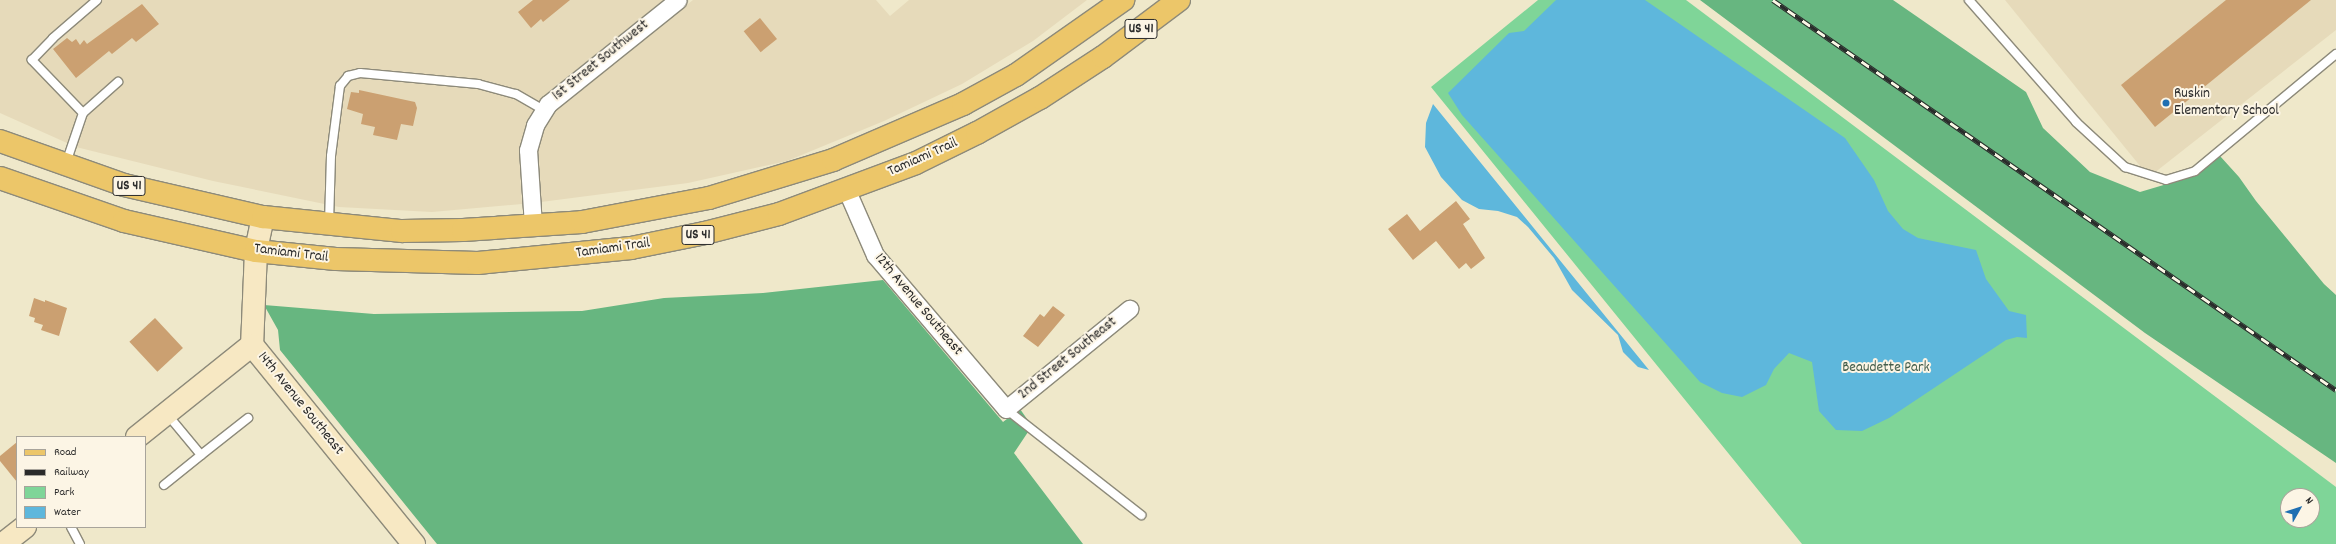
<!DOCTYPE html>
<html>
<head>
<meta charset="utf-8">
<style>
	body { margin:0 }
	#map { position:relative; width:2336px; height:544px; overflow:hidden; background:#efe8ca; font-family:Dekko,sans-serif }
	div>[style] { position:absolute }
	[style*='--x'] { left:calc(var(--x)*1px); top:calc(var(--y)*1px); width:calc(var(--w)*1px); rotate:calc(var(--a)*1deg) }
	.built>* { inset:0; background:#e6daba }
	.green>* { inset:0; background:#7fd598 }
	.forest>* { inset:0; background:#67b680 }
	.water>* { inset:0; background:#5eb7dc }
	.building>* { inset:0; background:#cba071; transform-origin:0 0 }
	.roads { filter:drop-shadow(1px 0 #8d8a7a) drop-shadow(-1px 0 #8d8a7a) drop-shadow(0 1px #8d8a7a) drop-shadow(0 -1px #8d8a7a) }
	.lane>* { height:8px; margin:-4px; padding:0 4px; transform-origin:4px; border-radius:4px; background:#fff }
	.street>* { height:17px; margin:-8.5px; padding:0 8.5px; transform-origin:8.5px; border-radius:8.5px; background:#fff }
	.secondary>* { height:22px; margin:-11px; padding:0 11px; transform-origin:11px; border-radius:11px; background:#f7e8c3 }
	.primary>* { height:22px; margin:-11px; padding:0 11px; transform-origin:11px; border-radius:11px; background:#ecc669 }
	.rail>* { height:4.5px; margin-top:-2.25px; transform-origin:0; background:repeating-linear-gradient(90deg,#fcf5e5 0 9px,#2b2b2b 0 18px); box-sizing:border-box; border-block:1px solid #2b2b2b }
	.dots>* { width:11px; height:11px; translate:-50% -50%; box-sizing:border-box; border:2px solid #fcf5e5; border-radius:50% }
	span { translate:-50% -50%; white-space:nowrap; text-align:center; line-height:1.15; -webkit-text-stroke:4px #fcf5e5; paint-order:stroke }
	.shield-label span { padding:1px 3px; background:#fcf5e5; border:1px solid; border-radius:3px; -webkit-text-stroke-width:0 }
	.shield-label { font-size:14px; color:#2b2b2b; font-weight:700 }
	.street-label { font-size:15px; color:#2b2b2b }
	.poi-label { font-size:15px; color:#2b2b2b }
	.left { translate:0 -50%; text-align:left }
	.park-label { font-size:15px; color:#445e4c }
	.legend { position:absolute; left:16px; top:436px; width:130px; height:92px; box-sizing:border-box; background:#fcf5e5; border:1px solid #a8a49b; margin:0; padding:5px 7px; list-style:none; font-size:12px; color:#2b2b2b }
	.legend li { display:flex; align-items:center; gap:8px; height:20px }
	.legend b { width:20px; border:1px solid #a8a49b }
	.north { position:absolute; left:2280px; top:488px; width:40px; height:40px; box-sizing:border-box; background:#fcf5e5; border:1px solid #a8a49b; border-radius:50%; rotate:51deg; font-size:11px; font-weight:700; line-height:16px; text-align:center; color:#2b2b2b }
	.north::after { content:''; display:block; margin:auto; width:14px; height:18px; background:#1f6fb2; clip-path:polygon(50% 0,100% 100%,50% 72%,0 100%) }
</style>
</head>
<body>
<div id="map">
	<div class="built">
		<i style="clip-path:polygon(0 0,664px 0,542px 97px,527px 121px,519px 149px,522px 204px,432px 212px,339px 207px,213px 181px,76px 147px,0 113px)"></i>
		<i style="clip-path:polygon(693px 0,876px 0,890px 16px,909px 0,1087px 0,1033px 41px,962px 84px,884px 121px,787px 161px,688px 183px,541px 202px,538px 151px,544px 128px,555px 110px)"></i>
		<i style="clip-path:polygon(2005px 0,2336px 0,2336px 30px,2149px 177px)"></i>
	</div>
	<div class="green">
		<i style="clip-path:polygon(evenodd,1538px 0,1686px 0,2336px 487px,2336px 544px,1802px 544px,1431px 87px,1538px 0,2288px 496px,2312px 496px,2312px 520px,2288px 520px,2288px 496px)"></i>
	</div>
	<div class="forest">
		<i style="clip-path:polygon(1700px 0,1893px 0,2026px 92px,2043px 128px,2090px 172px,2140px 192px,2194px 176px,2220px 156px,2239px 177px,2256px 201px,2324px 284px,2336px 295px,2336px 463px,2145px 333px)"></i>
		<i style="clip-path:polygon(883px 280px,1003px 422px,1020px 409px,1032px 426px,1014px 453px,1083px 544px,437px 544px,280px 350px,278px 330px,264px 305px,374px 314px,582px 311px,664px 298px,763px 293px)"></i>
	</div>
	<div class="water">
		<i style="clip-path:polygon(1556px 0,1645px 0,1845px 138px,1874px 180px,1888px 211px,1903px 229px,1918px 238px,1976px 250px,1986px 279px,2009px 311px,2026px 315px,2027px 338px,2017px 337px,2006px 340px,1889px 418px,1862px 431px,1836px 430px,1819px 411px,1812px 362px,1789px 353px,1774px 369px,1766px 385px,1742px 397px,1722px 393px,1700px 382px,1462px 115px,1448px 93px,1509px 33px,1524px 31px)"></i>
		<i style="clip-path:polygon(1433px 104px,1649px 370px,1638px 367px,1623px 352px,1618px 335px,1572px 290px,1554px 258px,1528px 227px,1517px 217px,1498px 211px,1479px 209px,1462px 200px,1441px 177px,1425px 147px,1426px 123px)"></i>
	</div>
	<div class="building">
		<i style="clip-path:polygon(533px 0,570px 0,543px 22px,541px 19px,531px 28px,518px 12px)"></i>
		<i style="clip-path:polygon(2226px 0,2311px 0,2155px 127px,2121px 85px)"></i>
		<i style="clip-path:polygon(142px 4px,159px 24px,136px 42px,132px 38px,112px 54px,109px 51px,76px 78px,53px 49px,67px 38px,72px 42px,76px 39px,80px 45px,84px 40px,87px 44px)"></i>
		<i style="left:760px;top:18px;width:27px;height:21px;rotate:51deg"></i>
		<i style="clip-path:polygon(359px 90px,415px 102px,417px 108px,413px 126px,401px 124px,397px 140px,373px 135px,375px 127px,361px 124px,363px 114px,347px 109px,351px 92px,359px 93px)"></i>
		<i style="clip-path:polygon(1456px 201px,1470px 219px,1463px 224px,1485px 258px,1471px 269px,1466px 263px,1459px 269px,1436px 241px,1413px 260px,1388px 229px,1407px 214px,1420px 231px)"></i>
		<i style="clip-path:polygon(34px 298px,45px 302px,45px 300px,67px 308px,59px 336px,41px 330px,43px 325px,34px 322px,35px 318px,29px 316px)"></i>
		<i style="clip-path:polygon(1053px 306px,1065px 315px,1038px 347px,1023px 336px,1040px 314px,1044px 317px)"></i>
		<i style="left:155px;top:318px;width:41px;height:35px;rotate:47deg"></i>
		<i style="clip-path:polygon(17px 442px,17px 482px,0 461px,0 456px)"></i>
	</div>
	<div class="roads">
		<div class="lane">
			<i style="--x:1969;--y:0;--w:162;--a:48.7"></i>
			<i style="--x:2076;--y:122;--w:67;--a:42.6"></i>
			<i style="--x:2125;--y:167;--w:43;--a:17.6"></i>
			<i style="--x:2166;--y:180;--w:30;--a:-17"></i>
			<i style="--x:2195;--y:171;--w:183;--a:-39.7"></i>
			<i style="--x:83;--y:113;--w:47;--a:-41.5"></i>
			<i style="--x:66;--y:163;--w:53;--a:-71.2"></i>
			<i style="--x:83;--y:113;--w:74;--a:-133.9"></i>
			<i style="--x:32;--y:60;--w:30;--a:-46"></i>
			<i style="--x:53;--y:38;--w:58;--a:-40.8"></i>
			<i style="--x:329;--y:223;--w:67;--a:-88.3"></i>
			<i style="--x:331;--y:156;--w:71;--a:-82.7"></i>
			<i style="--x:340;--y:86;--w:13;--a:-51"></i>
			<i style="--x:348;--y:76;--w:12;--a:-14"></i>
			<i style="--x:360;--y:73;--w:119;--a:5.3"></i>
			<i style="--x:478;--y:84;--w:39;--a:15"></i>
			<i style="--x:516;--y:94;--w:32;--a:30"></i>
			<i style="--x:1006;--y:409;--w:172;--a:38.1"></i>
			<i style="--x:167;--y:414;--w:53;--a:50.3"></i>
			<i style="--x:201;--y:455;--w:60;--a:-38.2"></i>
			<i style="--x:164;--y:485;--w:48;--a:-39"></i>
			<i style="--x:71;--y:527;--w:19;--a:62"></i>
		</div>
		<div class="street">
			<i style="--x:847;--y:191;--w:70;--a:66.4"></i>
			<i style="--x:875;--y:255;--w:202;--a:49.6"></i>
			<i style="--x:1006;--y:409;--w:159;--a:-39.1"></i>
			<i style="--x:533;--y:225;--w:75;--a:-93.8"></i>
			<i style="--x:528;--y:150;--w:26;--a:-74"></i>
			<i style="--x:535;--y:125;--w:25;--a:-58"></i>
			<i style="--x:548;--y:104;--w:166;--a:-38.7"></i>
		</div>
		<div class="secondary">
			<i style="--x:263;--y:217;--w:35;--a:102"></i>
			<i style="--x:256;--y:251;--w:94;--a:92.4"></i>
			<i style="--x:252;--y:345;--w:257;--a:50.9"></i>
			<i style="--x:137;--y:437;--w:147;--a:-38.7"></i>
			<i style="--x:3;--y:544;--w:28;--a:-38"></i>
		</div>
		<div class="primary">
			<i style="--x:0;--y:141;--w:132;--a:19.5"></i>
			<i style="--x:124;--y:185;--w:143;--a:13"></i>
			<i style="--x:263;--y:217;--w:140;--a:5.8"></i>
			<i style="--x:402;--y:231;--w:61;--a:-0.9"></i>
			<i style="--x:463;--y:230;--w:119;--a:-3.8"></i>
			<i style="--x:582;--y:222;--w:129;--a:-10.7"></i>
			<i style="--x:709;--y:198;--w:130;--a:-17"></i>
			<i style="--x:833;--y:160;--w:142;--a:-23.3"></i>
			<i style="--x:963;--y:104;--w:60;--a:-28.7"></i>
			<i style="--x:1016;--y:75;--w:131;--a:-35"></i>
			<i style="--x:0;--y:178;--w:131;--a:19.1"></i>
			<i style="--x:124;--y:221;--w:135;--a:12.8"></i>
			<i style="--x:256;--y:251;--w:80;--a:5.7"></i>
			<i style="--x:336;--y:259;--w:142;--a:1.6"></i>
			<i style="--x:478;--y:263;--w:154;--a:-5.6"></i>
			<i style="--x:631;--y:248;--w:76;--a:-11.5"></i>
			<i style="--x:705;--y:233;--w:76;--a:-14.4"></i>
			<i style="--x:779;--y:214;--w:146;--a:-20.4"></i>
			<i style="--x:916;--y:163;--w:68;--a:-26.2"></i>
			<i style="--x:977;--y:133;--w:72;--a:-29.1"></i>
			<i style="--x:1040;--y:98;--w:75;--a:-33.1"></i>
			<i style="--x:1103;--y:57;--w:95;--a:-36.9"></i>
		</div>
	</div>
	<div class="rail">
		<i style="--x:1773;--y:0;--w:685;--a:34.71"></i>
	</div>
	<div class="dots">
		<i style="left:2166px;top:103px;background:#1f6fb2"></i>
	</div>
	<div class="shield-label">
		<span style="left:1141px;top:29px">US 41</span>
		<span style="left:129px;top:186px">US 41</span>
		<span style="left:698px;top:235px">US 41</span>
	</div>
	<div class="street-label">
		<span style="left:601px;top:61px;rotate:-39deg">1st Street Southwest</span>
		<span style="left:923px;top:158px;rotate:-24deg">Tamiami Trail</span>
		<span style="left:613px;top:249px;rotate:-8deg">Tamiami Trail</span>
		<span style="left:291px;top:254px;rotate:7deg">Tamiami Trail</span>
		<span style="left:918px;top:305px;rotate:50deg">12th Avenue Southeast</span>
		<span style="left:1068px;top:359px;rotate:-39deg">2nd Street Southeast</span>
		<span style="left:300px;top:404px;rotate:51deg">14th Avenue Southeast</span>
	</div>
	<div class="poi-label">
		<span class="left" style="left:2174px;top:103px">Ruskin<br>Elementary School</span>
	</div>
	<div class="park-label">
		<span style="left:1886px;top:369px">Beaudette Park</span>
	</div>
	<ul class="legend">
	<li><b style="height:5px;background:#ecc669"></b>Road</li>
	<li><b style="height:5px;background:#2b2b2b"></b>Railway</li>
	<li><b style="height:11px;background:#7fd598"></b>Park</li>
	<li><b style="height:11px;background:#5eb7dc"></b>Water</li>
	</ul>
	<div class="north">N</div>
</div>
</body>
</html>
